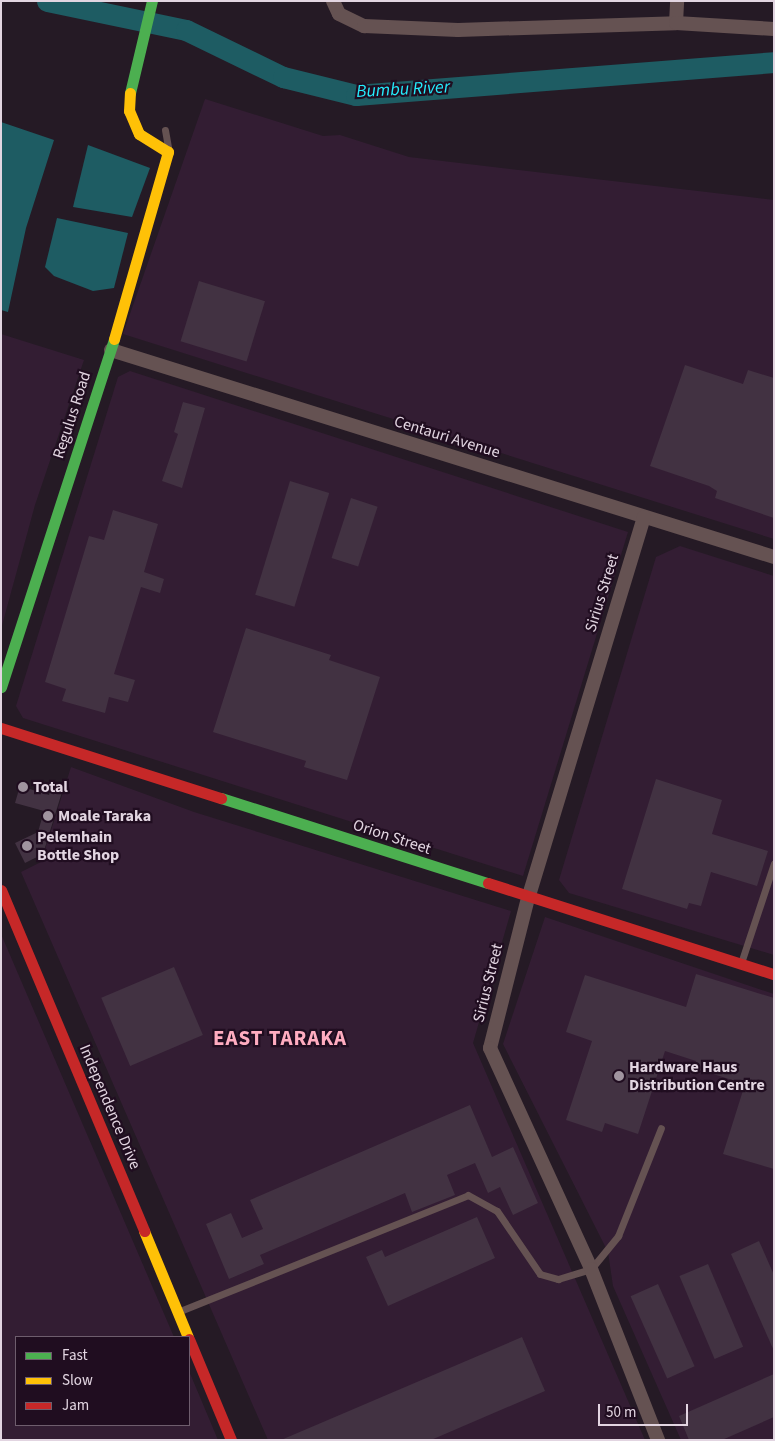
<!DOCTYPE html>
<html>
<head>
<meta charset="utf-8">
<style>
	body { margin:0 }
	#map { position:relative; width:775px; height:1441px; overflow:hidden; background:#251a25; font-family:"Source Sans 3",sans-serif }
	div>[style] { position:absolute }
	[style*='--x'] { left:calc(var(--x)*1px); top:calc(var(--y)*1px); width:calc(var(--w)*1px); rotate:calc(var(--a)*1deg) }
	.built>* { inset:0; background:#331d33 }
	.water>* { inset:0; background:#1e5c63 }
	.river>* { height:21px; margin:-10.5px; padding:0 10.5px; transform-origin:10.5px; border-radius:10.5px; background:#1e5c63 }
	.building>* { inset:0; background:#423242; transform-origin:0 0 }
	.lane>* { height:7px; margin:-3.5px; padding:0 3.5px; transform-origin:3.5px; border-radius:3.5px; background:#655252 }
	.street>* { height:14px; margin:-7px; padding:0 7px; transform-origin:7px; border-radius:7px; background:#655252 }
	.fast>* { height:11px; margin:-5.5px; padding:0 5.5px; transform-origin:5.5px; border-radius:5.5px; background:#4caf50 }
	.slow>* { height:11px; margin:-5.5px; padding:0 5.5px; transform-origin:5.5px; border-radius:5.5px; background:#ffc107 }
	.jam>* { height:11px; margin:-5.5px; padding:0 5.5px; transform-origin:5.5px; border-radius:5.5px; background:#c62828 }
	.dots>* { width:14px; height:14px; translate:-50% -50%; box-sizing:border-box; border:2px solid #200d20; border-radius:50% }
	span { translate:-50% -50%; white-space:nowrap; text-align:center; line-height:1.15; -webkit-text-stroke:4.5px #200d20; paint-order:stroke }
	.street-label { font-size:16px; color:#e2d5e1 }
	.poi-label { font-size:16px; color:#e2d5e1; font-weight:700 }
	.left { translate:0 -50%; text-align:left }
	.water-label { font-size:18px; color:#24edfd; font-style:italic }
	.district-label { font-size:21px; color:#ffacc0; font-weight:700; letter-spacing:1px }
	.frame { position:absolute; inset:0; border:2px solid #e2d5e1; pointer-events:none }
	.legend { position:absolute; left:15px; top:1336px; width:175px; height:90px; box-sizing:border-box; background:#200d20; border:1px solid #6e5d6d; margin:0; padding:6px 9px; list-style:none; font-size:15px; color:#e2d5e1 }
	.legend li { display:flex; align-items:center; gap:10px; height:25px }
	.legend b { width:25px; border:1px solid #6e5d6d }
	.scale { position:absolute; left:598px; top:1404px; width:90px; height:22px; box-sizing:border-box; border:2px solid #e2d5e1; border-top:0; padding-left:6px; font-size:15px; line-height:18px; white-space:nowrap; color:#e2d5e1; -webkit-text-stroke:4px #200d20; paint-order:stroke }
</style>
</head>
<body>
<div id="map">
	<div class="built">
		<i style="clip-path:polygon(205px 99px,323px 136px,340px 135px,409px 157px,774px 200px,774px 539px,123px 334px)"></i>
		<i style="clip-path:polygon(1px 334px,84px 360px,35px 505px,1px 629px)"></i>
		<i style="clip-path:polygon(130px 371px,628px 532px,523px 876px,23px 718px,16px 706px,118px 377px)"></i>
		<i style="clip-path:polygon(680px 546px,774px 576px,774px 955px,569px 893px,559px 880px,656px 557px)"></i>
		<i style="clip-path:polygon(71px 767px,194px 812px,511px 911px,473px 1043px,645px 1440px,268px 1440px,21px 872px,41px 862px)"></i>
		<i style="clip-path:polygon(545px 917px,774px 994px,774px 1440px,681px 1440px,613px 1286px,608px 1252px,503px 1044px)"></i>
		<i style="clip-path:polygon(1px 934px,174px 1337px,16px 1337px,16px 1425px,189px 1425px,189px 1371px,218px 1440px,1px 1440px)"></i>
	</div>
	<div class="water">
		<i style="clip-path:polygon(1px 122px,54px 140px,26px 228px,8px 312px,1px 310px)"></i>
		<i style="clip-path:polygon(88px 145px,150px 168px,132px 217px,73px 207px)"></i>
		<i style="clip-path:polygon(57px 218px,128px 233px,114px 288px,93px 291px,54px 276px,45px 267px)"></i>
	</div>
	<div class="river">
		<i style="--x:47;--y:1;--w:142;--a:11.8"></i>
		<i style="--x:186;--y:30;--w:108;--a:25.9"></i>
		<i style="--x:283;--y:77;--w:75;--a:13.9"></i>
		<i style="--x:356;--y:95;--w:419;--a:-4.5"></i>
	</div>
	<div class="building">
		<i style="left:199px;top:281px;width:69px;height:63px;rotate:17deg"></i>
		<i style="clip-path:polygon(685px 365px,743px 384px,748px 370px,774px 378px,774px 518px,715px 498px,717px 491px,709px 486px,650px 466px)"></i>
		<i style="clip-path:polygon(183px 402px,205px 408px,182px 488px,162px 481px,178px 434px,174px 432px)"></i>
		<i style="left:290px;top:481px;width:41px;height:119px;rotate:17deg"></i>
		<i style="left:351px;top:498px;width:28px;height:63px;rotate:18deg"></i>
		<i style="clip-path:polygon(113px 510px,158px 524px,144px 572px,164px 579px,160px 593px,141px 587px,114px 674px,135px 680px,128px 702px,109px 697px,105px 713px,62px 701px,66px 689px,45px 682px,89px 536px,104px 540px)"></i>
		<i style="clip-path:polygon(246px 628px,331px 655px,329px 660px,380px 677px,347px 780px,304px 767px,306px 761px,213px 732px)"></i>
		<i style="clip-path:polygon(656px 779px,722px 800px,712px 834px,768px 851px,757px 886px,711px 872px,701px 906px,689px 903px,687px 909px,622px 889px)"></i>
		<i style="clip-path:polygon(20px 786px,49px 795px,51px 789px,62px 792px,43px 854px,25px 863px,15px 843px,38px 832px,44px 811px,15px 803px)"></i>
		<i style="left:174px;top:967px;width:74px;height:79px;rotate:67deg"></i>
		<i style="clip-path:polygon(696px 974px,774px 998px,774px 1169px,723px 1154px,745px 1084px,694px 1068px,696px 1061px,665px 1051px,638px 1134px,605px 1123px,602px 1132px,566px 1120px,592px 1041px,566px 1032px,585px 975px,686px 1007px)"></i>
		<i style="clip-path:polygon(470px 1105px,492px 1157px,513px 1147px,538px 1203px,513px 1215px,500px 1187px,488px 1193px,475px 1163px,447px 1175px,455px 1195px,412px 1212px,405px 1193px,260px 1255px,264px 1264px,229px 1279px,206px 1224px,231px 1213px,242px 1238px,263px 1229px,250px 1200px)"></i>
		<i style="clip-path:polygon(477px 1217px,495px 1258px,388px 1306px,366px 1257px,382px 1250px,385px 1257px)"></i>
		<i style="clip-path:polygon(759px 1241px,774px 1275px,774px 1351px,731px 1254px)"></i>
		<i style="left:708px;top:1264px;width:90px;height:31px;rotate:67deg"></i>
		<i style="left:658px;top:1284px;width:90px;height:30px;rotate:66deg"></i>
		<i style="clip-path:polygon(522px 1337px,545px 1391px,431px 1440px,281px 1440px)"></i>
		<i style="clip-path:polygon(774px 1374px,774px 1417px,722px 1440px,689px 1440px,679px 1416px)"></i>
	</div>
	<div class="lane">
		<i style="--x:165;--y:130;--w:17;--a:80"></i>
		<i style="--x:741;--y:963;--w:105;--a:-71.7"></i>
		<i style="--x:180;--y:1311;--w:310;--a:-21.9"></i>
		<i style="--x:468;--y:1195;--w:33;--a:29"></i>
		<i style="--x:497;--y:1211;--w:76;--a:55.7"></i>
		<i style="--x:540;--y:1274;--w:19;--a:16"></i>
		<i style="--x:558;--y:1279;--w:34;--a:-17"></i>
		<i style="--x:591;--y:1269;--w:43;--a:-50.7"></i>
		<i style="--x:618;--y:1236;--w:116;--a:-68.3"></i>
	</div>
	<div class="street">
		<i style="--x:333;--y:1;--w:14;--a:65"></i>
		<i style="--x:339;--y:14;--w:28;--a:26"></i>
		<i style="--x:364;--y:26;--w:94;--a:2.4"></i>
		<i style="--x:458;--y:30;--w:218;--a:-1.8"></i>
		<i style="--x:676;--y:23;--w:22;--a:-87"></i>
		<i style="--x:676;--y:23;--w:98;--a:3.5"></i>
		<i style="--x:111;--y:350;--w:695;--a:17.34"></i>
		<i style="--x:644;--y:517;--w:398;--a:106.9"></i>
		<i style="--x:528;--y:898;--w:155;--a:104.2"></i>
		<i style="--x:490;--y:1048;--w:243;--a:65.4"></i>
		<i style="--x:591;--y:1269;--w:184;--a:68.6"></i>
	</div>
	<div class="fast">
		<i style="--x:130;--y:93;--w:95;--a:-76.6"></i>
		<i style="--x:1;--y:687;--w:366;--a:-72"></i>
		<i style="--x:221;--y:798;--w:280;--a:17.7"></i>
	</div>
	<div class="slow">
		<i style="--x:114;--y:339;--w:195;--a:-73.9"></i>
		<i style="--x:168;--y:152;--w:34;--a:-148"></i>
		<i style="--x:139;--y:134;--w:25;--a:-113"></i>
		<i style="--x:129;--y:111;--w:18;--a:-87"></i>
		<i style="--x:144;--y:1231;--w:115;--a:67.5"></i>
	</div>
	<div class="jam">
		<i style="--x:1;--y:728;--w:231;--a:17.7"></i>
		<i style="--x:488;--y:883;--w:300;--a:17.7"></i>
		<i style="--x:1;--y:890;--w:370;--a:67.2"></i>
		<i style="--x:189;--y:1339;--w:109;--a:67.4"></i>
	</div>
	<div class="dots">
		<i style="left:23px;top:787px;background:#a0949f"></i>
		<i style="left:48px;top:816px;background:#a0949f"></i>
		<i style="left:27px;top:846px;background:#a0949f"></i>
		<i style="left:619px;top:1076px;background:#a0949f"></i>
	</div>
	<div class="street-label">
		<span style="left:72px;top:415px;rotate:-72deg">Regulus Road</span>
		<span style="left:447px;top:437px;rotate:17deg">Centauri Avenue</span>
		<span style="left:602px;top:593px;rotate:-73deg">Sirius Street</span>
		<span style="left:392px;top:837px;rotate:18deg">Orion Street</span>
		<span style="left:488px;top:983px;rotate:-76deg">Sirius Street</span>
		<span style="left:110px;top:1107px;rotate:67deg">Independence Drive</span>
	</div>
	<div class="poi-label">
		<span class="left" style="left:33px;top:787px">Total</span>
		<span class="left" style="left:58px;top:816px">Moale Taraka</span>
		<span class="left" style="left:37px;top:846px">Pelemhain<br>Bottle Shop</span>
		<span class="left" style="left:629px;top:1076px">Hardware Haus<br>Distribution Centre</span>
	</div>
	<div class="water-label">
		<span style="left:403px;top:90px;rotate:-3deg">Bumbu River</span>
	</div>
	<div class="district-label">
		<span style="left:280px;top:1038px">EAST TARAKA</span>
	</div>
	<div class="frame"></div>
	<ul class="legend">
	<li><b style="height:6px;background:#4caf50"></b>Fast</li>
	<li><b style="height:6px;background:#ffc107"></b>Slow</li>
	<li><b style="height:6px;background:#c62828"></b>Jam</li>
	</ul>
	<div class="scale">50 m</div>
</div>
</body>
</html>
